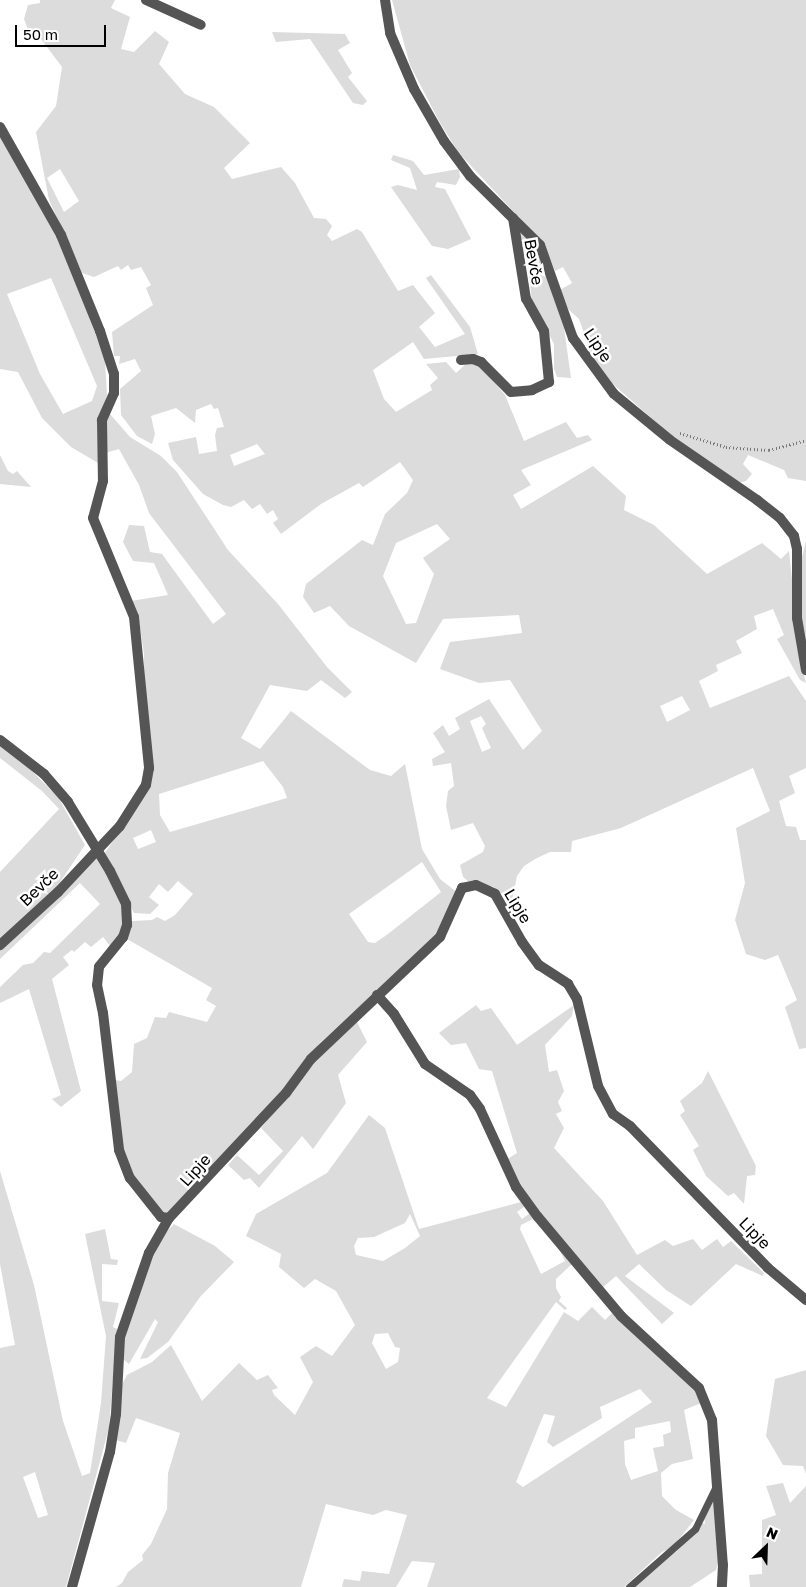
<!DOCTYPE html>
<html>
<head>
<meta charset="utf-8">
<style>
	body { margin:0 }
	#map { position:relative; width:806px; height:1587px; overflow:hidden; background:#fff; font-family:"Golos Text",sans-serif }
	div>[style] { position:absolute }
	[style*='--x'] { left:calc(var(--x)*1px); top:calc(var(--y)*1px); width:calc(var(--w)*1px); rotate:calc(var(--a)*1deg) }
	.green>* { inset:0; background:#dcdcdc }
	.path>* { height:2.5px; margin-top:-1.25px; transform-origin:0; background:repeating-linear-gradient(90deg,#777 0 1px,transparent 0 3.5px) }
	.service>* { height:7px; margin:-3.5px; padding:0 3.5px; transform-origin:3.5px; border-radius:3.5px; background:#555 }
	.minor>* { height:10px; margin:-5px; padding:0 5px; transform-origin:5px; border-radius:5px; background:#555 }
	span { translate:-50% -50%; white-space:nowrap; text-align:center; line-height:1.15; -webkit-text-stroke:5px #fff; paint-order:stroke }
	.street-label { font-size:16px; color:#000 }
	.north { position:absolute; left:741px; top:1522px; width:50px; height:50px; -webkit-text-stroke:4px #fff; paint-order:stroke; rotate:24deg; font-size:14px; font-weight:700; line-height:20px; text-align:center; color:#000 }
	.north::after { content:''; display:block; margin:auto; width:18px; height:22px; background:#000; clip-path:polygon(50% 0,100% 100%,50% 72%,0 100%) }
	.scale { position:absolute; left:15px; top:25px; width:91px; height:22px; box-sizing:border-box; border:2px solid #000; border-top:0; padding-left:6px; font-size:15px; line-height:18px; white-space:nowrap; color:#000; -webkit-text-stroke:4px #fff; paint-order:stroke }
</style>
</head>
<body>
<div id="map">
	<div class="green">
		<i style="clip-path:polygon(evenodd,40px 0,115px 0,111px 8px,130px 17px,121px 49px,134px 52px,155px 31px,169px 42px,159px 64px,185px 94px,214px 107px,250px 143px,224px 168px,232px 179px,281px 167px,295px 183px,314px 218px,326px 219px,332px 226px,327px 235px,332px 241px,357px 229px,362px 232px,398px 291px,413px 285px,435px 313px,419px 327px,435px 347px,465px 334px,426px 278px,431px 275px,470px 327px,478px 354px,424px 359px,413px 342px,373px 370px,384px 399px,396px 412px,432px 390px,430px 385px,438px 378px,426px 364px,446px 362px,456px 373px,469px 361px,483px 369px,505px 395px,524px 441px,566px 422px,577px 438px,588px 435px,592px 440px,521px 470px,531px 485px,513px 495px,521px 509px,593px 466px,626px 496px,624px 510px,654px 525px,707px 574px,762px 543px,781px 559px,789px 551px,800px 658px,806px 683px,800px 680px,777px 639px,784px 635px,773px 609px,754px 616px,757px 629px,736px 641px,742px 653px,716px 665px,718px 671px,699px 681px,710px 708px,789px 676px,806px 701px,806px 768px,789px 776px,795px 793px,779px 801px,786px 826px,796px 827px,800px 840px,806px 840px,806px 1048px,799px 1049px,785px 1007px,797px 1000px,778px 955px,765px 960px,746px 954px,735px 920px,745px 883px,736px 828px,770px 811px,753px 768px,621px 828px,572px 841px,571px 852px,550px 852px,537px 858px,524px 866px,517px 876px,510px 911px,494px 887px,469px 882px,463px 877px,460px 865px,483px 852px,485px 846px,473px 823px,451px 830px,446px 806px,448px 791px,454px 786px,451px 763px,433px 766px,432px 759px,445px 752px,433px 733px,443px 725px,449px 736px,460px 729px,455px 718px,489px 699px,523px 750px,542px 731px,510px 680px,479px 683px,440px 669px,450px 642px,522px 633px,519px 615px,443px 619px,416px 663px,349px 626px,330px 606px,314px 613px,303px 597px,306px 584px,362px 540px,373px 545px,385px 514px,407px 493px,413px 480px,400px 462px,363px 487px,359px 483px,321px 504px,281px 534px,273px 523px,278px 519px,273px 510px,267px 514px,260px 504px,252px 509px,244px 500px,231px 507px,223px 505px,203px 494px,173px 460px,168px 443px,196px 437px,199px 454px,217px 451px,215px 435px,217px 428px,224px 427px,218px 408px,214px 409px,211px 404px,196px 410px,195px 423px,176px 408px,151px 416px,155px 434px,152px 444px,137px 436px,121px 415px,120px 389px,141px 371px,135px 359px,119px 364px,120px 356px,114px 356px,112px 332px,153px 305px,146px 288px,151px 285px,141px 267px,131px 270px,128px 265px,121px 270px,118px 266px,94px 277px,82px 273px,49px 200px,36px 132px,56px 106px,62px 67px,35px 31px,28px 30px,24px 19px,28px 5px,40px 3px,40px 0,60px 169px,79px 201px,64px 212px,47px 178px,60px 169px,40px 0,257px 444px,265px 454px,234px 466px,230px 455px,257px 444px,40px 0,437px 524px,450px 539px,423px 558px,434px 574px,416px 623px,406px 624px,383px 576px,396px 543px,437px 524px,40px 0,682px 696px,690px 710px,667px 722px,660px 706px,682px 696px,40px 0,481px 716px,486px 724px,482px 728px,491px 748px,482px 752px,470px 721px,481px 716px)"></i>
		<i style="clip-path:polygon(392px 0,806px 0,806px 481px,788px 478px,784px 470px,748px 455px,743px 464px,752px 474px,746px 481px,738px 483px,668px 433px,612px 383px,591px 353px,579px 319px,568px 309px,560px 290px,572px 283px,563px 267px,555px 271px,544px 244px,458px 152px,439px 121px,410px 65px)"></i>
		<i style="clip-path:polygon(272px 32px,345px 34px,350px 43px,338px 50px,352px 73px,348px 77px,367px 101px,363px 105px,353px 103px,310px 39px,276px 42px)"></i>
		<i style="clip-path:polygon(evenodd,0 133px,58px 232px,105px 360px,107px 395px,98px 421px,98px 463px,71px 447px,42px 418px,18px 372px,0 369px,0 133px,51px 278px,97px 386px,92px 401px,63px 414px,40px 374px,7px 294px,51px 278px)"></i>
		<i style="clip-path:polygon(393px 155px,413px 161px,424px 175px,459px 169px,460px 177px,456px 185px,437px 182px,435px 187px,445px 189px,471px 239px,448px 249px,432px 246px,391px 187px,398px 185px,417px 190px,410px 168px,391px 160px)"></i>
		<i style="clip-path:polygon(515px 227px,536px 244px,564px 328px,571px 378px,557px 377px,554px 369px,554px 344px,532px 302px,527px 257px)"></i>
		<i style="clip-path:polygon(evenodd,110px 414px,130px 437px,161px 456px,177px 472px,228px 550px,278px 604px,327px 667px,352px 692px,345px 698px,321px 680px,307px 691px,270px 685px,241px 738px,260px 749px,291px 711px,370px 770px,391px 776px,405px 764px,422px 849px,440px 879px,458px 893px,440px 932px,321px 1042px,273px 1101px,166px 1215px,140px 1187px,129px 1168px,122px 1145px,115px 1080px,121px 1081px,132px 1072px,134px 1044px,147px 1038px,155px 1017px,166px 1018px,169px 1012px,207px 1022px,216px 1006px,206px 1000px,212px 988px,127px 939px,132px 921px,152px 920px,157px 917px,165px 921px,175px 915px,193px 894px,178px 881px,168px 892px,159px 884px,149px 897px,159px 905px,150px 914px,134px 913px,104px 854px,145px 795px,144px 654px,139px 621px,131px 601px,168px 595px,154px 563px,133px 561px,123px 542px,129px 525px,144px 526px,150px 552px,162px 554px,213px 624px,226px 614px,149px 513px,139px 485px,119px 449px,105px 453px,106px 420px,110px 414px,263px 761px,283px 787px,287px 798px,170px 832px,160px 815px,159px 794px,263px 761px,110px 414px,151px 830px,156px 842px,138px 849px,133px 838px,151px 830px,110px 414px,422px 862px,441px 892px,388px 934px,375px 943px,368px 942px,349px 914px,422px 862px)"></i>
		<i style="clip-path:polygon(0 455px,8px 471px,13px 474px,17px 471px,31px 487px,0 484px)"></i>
		<i style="clip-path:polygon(806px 541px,806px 659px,800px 632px,802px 557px)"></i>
		<i style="clip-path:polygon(0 745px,19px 758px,58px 797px,85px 845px,56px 888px,0 940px,0 872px,59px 809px,42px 791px,0 758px)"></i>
		<i style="clip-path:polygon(97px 856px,122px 902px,124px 913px,121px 934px,111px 947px,103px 937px,91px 947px,85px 942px,74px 952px,72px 950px,63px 957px,69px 965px,52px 979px,81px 1091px,61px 1107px,52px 1099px,61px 1095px,29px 989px,0 1003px,0 987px,23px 965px,33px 963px,44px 952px,50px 953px,100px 904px,80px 883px,0 959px,0 950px)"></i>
		<i style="clip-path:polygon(476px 1005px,481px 1011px,491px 1008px,517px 1045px,574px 1005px,572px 1016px,545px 1045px,549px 1072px,557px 1070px,564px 1091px,558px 1102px,562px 1111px,556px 1114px,564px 1128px,554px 1148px,603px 1201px,637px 1255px,665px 1240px,673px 1246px,693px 1239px,702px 1250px,717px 1239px,723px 1247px,731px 1241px,764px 1273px,763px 1276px,736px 1264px,691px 1306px,666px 1290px,639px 1264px,625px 1276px,674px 1313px,662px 1324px,616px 1276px,602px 1288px,528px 1201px,506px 1160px,517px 1153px,492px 1071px,479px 1069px,466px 1043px,451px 1045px,439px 1033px)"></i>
		<i style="clip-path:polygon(357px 1022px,367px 1042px,338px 1075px,346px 1103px,313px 1149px,302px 1136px,259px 1188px,250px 1178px,244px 1180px,228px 1165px,237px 1155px,259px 1175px,283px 1151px,261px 1128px,315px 1062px)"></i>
		<i style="clip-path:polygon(708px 1071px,756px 1166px,755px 1175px,747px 1176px,744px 1204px,734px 1193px,728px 1196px,706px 1176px,693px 1150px,699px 1146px,680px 1115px,685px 1111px,680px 1101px,702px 1083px)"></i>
		<i style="clip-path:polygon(evenodd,369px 1115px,385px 1128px,419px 1229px,521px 1202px,525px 1206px,517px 1212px,522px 1219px,530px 1213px,535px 1218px,521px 1225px,520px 1229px,541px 1274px,565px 1261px,558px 1247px,572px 1264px,556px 1279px,556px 1288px,561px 1297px,559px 1301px,567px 1308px,565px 1310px,556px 1302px,487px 1398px,506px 1407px,564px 1312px,578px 1321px,592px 1307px,605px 1320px,614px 1311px,693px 1386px,701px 1403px,684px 1410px,693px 1459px,672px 1464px,661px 1473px,662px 1496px,676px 1510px,694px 1520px,673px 1547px,662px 1552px,624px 1587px,427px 1587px,435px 1563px,412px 1561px,396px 1587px,342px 1587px,344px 1579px,360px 1581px,362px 1571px,389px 1574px,407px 1515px,386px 1510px,373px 1515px,326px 1504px,301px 1587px,116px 1587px,122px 1583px,128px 1572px,143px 1560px,142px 1555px,151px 1544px,167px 1509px,168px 1473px,180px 1433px,136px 1418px,126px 1443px,116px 1440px,121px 1386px,127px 1375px,152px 1362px,171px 1345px,202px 1401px,239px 1363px,257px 1380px,268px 1375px,278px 1388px,272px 1390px,274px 1395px,295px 1415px,313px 1382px,300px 1357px,316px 1346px,332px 1356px,355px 1325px,336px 1291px,315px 1279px,304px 1288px,279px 1267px,281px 1254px,246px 1236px,256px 1214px,327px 1173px,369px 1115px,410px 1214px,420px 1236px,405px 1248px,383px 1261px,356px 1255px,354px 1246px,358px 1238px,374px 1237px,405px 1223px,410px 1214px,369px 1115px,388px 1333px,395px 1347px,400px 1348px,398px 1362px,386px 1369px,372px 1343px,375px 1334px,388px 1333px,369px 1115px,640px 1389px,652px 1402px,523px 1487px,516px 1482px,544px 1414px,555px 1416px,547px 1442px,553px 1447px,602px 1418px,600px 1407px,640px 1389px,369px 1115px,670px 1421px,671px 1432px,663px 1435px,664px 1446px,653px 1448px,658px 1471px,631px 1480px,625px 1464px,624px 1441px,635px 1438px,635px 1428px,670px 1421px)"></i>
		<i style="clip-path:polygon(evenodd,0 1171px,34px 1285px,63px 1421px,82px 1476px,90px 1473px,101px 1403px,106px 1336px,85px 1234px,105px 1229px,111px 1259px,118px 1260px,117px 1265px,102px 1264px,102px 1301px,119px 1303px,113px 1327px,117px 1329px,109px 1428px,66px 1587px,0 1587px,0 1348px,15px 1345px,0 1264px,0 1171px,35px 1472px,48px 1515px,38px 1518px,23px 1477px,35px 1472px)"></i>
		<i style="clip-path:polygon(174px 1224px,215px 1246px,234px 1262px,200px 1297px,168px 1342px,147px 1358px,140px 1359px,158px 1322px,155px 1319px,129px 1364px,123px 1359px,123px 1339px,146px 1271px,164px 1234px)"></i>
		<i style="clip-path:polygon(806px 1370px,806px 1474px,803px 1466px,783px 1465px,766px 1436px,775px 1379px)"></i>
		<i style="clip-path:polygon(783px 1483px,790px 1503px,806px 1486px,806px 1587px,750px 1587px,749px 1575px,762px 1574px,762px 1520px,776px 1515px,766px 1486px)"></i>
		<i style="clip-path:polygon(714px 1498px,719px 1560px,716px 1570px,690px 1587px,632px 1587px,663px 1558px,676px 1552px,702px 1523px,705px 1524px,704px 1517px)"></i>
	</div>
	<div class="path">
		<i style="--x:680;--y:433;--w:48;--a:16.9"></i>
		<i style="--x:726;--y:447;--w:43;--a:4"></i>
		<i style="--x:769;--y:450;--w:38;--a:-15"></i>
	</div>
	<div class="service">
		<i style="--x:629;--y:1587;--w:88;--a:-41.3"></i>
		<i style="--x:695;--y:1529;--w:50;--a:-63.9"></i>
	</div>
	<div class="minor">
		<i style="--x:146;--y:0;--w:60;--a:24.4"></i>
		<i style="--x:385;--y:0;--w:33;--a:81"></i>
		<i style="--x:390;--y:33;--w:61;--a:66.8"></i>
		<i style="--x:414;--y:89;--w:60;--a:60"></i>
		<i style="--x:444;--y:141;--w:44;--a:53.4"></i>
		<i style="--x:470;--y:176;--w:98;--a:44.6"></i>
		<i style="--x:540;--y:245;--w:99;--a:70.5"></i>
		<i style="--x:573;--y:338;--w:69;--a:53.8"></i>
		<i style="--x:614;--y:394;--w:72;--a:39.4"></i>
		<i style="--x:670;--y:440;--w:106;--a:34.6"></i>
		<i style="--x:757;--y:500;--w:29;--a:38"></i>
		<i style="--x:780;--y:518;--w:23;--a:52"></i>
		<i style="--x:794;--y:536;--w:13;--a:77"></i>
		<i style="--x:797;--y:549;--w:69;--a:90"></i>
		<i style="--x:797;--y:618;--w:53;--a:80.2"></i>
		<i style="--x:0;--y:127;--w:124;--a:60.5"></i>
		<i style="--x:61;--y:235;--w:104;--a:67.9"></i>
		<i style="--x:100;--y:331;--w:45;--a:72"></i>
		<i style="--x:114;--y:374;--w:19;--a:90"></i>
		<i style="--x:114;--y:393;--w:30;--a:114"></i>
		<i style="--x:102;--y:420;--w:61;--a:89.1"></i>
		<i style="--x:103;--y:481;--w:38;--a:105"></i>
		<i style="--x:93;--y:518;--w:107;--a:67.5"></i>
		<i style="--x:134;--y:617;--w:152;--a:84.3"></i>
		<i style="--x:149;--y:768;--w:17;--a:100"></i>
		<i style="--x:146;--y:785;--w:49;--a:122.4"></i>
		<i style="--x:120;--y:826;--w:91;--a:133.2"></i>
		<i style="--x:58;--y:892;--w:79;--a:137.6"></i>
		<i style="--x:461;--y:360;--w:12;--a:-5"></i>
		<i style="--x:473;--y:359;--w:9;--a:21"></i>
		<i style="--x:481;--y:362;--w:42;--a:45"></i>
		<i style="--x:511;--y:392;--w:21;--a:-5"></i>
		<i style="--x:532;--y:390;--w:19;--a:-25"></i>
		<i style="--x:549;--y:382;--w:51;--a:-95.6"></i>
		<i style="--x:544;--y:331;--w:37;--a:-119"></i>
		<i style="--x:526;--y:299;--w:82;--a:-99.1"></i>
		<i style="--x:0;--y:740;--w:56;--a:37.7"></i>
		<i style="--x:44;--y:774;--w:37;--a:49"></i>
		<i style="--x:68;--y:802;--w:81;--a:58.7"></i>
		<i style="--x:110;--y:871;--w:37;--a:64"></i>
		<i style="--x:126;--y:904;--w:21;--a:87"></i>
		<i style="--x:127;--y:925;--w:13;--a:108"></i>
		<i style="--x:123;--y:937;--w:38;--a:129"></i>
		<i style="--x:99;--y:967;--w:18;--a:96"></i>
		<i style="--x:97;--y:985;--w:29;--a:78"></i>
		<i style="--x:103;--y:1013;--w:138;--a:83.3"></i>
		<i style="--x:119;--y:1150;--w:30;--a:69"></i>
		<i style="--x:130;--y:1178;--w:50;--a:51.5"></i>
		<i style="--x:161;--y:1217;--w:8;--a:7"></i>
		<i style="--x:377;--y:995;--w:25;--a:48"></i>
		<i style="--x:394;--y:1014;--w:59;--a:58.2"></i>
		<i style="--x:425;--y:1064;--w:55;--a:34.6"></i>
		<i style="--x:470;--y:1095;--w:17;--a:54"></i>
		<i style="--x:480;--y:1109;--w:86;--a:65.2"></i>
		<i style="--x:516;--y:1187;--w:37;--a:54"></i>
		<i style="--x:538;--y:1217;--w:129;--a:50"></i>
		<i style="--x:621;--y:1316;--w:106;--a:42.7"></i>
		<i style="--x:699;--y:1388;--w:35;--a:68"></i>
		<i style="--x:712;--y:1420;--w:145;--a:85.7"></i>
		<i style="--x:723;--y:1565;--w:22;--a:93"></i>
		<i style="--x:72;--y:1587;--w:140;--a:-74.3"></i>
		<i style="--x:110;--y:1452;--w:38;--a:-81"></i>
		<i style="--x:116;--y:1414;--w:77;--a:-87"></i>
		<i style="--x:120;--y:1337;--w:89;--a:-71"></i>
		<i style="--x:149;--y:1253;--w:40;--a:-60.3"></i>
		<i style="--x:169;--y:1218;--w:171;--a:-46.9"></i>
		<i style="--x:286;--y:1093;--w:42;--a:-53.7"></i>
		<i style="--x:311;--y:1059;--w:178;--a:-43.4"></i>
		<i style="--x:440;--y:937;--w:54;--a:-65.8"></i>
		<i style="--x:462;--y:888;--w:14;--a:-12"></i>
		<i style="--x:476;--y:885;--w:21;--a:25"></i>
		<i style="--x:495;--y:894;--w:55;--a:60.6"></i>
		<i style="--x:522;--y:942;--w:29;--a:54"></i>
		<i style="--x:539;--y:965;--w:35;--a:33"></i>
		<i style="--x:568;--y:984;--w:17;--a:59"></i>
		<i style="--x:577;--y:999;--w:89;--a:76.4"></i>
		<i style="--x:598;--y:1086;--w:32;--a:62"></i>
		<i style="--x:613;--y:1114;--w:21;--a:35"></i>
		<i style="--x:630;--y:1126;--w:198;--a:45.8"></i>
		<i style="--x:768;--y:1268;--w:50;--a:40.1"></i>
	</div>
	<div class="street-label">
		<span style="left:534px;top:262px;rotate:80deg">Bevče</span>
		<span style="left:598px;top:345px;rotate:56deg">Lipje</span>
		<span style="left:39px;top:887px;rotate:-44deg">Bevče</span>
		<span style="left:518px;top:906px;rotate:59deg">Lipje</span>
		<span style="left:195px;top:1170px;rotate:-48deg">Lipje</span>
		<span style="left:755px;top:1233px;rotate:46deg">Lipje</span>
	</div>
	<div class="north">N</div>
	<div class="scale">50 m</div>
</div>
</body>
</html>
